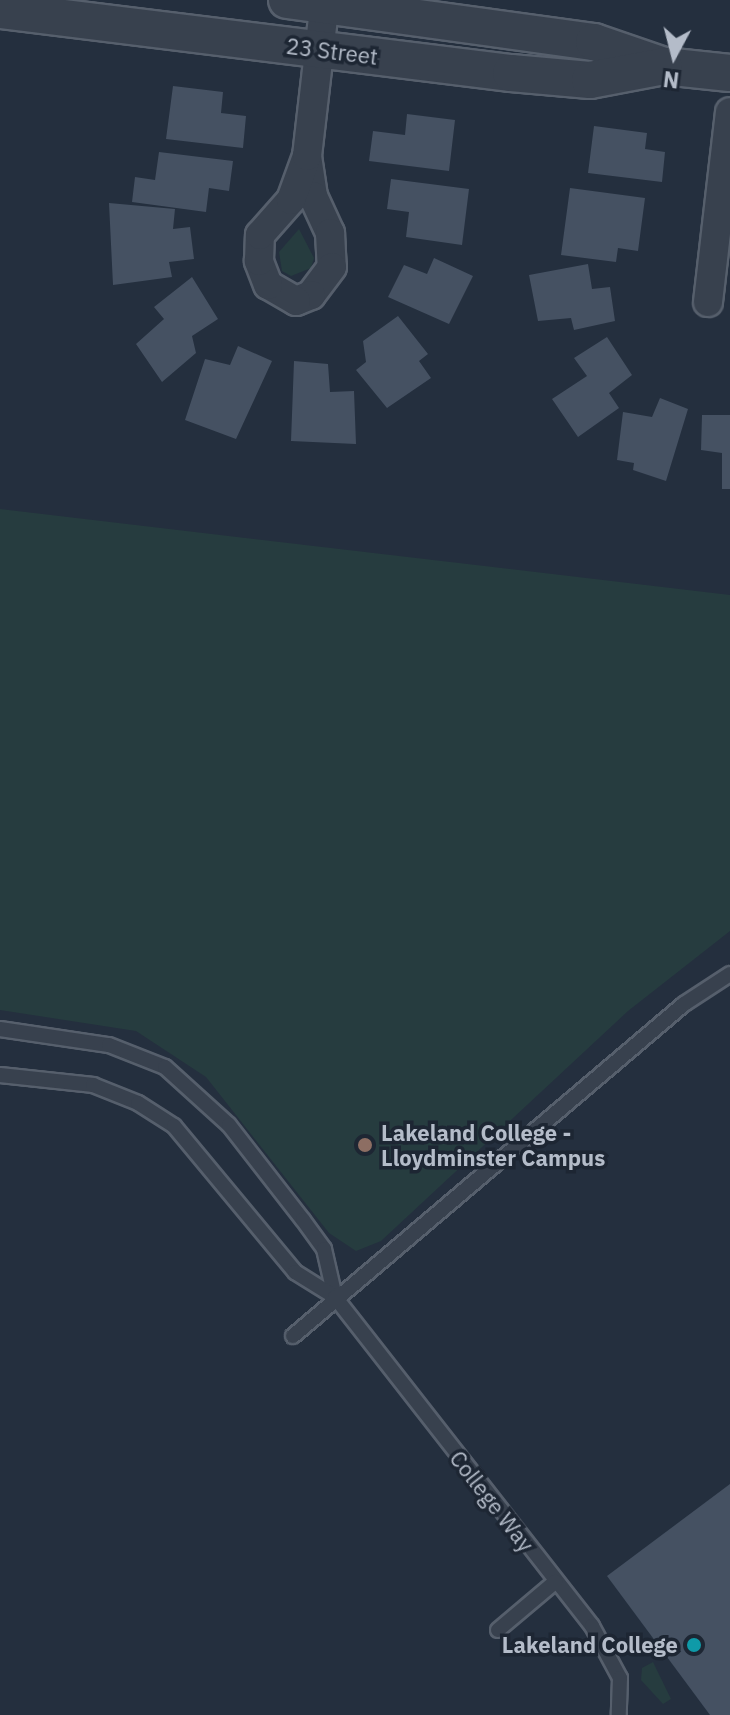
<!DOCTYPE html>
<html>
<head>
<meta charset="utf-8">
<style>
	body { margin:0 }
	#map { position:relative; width:730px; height:1715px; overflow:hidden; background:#242f3e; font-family:"IBM Plex Sans",sans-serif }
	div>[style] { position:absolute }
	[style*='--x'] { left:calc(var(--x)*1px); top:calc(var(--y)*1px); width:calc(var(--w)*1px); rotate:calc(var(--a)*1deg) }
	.green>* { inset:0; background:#263c3f }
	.building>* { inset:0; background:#455162 }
	.roads { filter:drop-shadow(2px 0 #565f6c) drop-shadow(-2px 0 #565f6c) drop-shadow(0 2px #565f6c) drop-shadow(0 -2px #565f6c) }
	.service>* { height:14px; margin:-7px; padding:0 7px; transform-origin:7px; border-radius:7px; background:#38414e }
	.minor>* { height:28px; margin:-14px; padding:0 14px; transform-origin:14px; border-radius:14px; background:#38414e }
	.tertiary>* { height:36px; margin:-18px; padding:0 18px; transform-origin:18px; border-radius:18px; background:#38414e }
	.dots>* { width:22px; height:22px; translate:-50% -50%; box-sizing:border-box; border:4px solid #1d2633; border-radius:50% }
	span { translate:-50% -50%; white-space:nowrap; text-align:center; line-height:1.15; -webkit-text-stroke:7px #1d2633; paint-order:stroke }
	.street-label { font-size:22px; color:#b4bcc9 }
	.poi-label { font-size:22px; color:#b4bcc9; font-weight:700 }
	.left { translate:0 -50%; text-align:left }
	.right { translate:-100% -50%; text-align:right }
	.north { position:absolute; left:634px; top:16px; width:80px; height:80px; -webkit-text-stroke:6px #1d2633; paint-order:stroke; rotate:187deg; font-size:22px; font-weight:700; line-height:32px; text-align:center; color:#b4bcc9 }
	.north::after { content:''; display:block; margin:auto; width:28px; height:36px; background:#b4bcc9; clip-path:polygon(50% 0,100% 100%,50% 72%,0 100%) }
</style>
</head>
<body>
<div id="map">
	<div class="green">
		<i style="clip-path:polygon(299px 229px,314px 258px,311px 268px,291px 276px,282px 271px,279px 252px)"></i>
		<i style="clip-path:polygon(0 509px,730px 595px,730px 931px,628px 1011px,381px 1241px,356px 1251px,329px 1233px,206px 1077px,136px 1031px,0 1010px)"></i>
		<i style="clip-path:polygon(653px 1662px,671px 1699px,663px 1704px,641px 1680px,642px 1668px)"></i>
	</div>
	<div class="building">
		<i style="clip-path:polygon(173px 86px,223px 92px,221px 113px,246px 116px,243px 148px,166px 139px)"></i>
		<i style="clip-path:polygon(407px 114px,455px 120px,449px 171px,369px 161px,373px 131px,405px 135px)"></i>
		<i style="clip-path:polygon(594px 126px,647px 133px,645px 149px,665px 152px,662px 182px,588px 173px)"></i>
		<i style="clip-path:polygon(159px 152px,233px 161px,229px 191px,209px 188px,206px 212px,132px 202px,135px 177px,155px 180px)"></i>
		<i style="clip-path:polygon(391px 179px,469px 189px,462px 245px,406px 237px,409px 212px,387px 209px)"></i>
		<i style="clip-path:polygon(570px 188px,645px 198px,638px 251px,618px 248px,616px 262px,561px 255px)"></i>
		<i style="clip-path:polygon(109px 203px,175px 209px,173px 229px,190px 227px,194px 259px,169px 262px,172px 277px,113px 285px)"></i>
		<i style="clip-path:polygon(434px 258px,473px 276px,449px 324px,388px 297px,404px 265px,427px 274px)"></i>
		<i style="clip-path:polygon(588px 264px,592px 289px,610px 287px,615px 321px,574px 330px,571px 318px,538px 321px,529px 275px)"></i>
		<i style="clip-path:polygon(192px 277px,218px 319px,192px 336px,196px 353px,162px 382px,136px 344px,164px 319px,154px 307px)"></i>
		<i style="clip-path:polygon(398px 316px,428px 354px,419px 361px,431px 378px,387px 408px,356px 370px,366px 362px,363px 341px)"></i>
		<i style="clip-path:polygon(607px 337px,632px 375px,609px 393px,619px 408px,578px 437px,552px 399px,587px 376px,574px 358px)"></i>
		<i style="clip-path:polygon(238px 346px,272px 361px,236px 439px,185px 420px,205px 359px,230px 365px)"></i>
		<i style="clip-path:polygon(294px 361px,328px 364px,330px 392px,354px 391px,356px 444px,291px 441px)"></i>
		<i style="clip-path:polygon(660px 398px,688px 409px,666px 481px,633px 470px,634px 463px,617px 460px,623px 412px,652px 417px)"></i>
		<i style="clip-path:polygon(702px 415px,730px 415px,730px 489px,722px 489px,722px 453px,701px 450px)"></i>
		<i style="clip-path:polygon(730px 1484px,730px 1715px,710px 1715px,607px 1576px)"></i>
	</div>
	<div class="roads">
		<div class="service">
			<i style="--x:0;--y:1029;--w:110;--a:8.4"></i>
			<i style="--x:109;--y:1045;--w:60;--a:21.4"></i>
			<i style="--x:165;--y:1067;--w:86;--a:42.2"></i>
			<i style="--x:229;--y:1125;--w:120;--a:52.1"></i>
			<i style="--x:303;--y:1220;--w:36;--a:54"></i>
			<i style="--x:324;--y:1249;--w:49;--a:77.1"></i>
			<i style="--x:0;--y:1075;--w:94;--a:6.1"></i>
			<i style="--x:93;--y:1085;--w:48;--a:21.8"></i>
			<i style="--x:138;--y:1103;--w:43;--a:32.6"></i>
			<i style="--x:174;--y:1126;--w:190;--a:50.3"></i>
			<i style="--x:295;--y:1272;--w:47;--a:32"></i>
			<i style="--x:335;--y:1297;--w:417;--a:52"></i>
			<i style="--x:592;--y:1626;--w:59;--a:61.7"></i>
			<i style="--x:620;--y:1678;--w:37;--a:92"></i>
			<i style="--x:293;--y:1336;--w:513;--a:-40.33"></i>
			<i style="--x:684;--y:1004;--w:55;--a:-33.1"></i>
			<i style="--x:498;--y:1630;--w:75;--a:-40.1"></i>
		</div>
		<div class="minor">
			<i style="--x:307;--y:156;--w:40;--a:81.5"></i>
			<i style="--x:313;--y:196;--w:41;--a:65.3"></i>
			<i style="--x:330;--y:233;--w:34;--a:87"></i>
			<i style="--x:332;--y:267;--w:35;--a:127"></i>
			<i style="--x:311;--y:295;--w:16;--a:158"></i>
			<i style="--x:296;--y:301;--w:32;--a:-150"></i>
			<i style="--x:268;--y:285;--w:26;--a:-111"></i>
			<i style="--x:259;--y:261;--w:26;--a:-88"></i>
			<i style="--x:260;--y:235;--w:47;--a:-48.5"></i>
			<i style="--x:291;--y:200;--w:47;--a:-70"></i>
			<i style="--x:307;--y:156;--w:157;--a:-83.4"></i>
			<i style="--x:708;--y:302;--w:191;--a:-83.4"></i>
		</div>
		<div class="tertiary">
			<i style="--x:287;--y:0;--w:310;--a:7.8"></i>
			<i style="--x:594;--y:42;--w:74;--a:18.9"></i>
			<i style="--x:664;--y:66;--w:66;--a:6.1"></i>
			<i style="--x:0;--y:10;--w:515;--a:7.03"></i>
			<i style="--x:511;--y:73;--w:79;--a:5.1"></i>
			<i style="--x:590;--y:80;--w:75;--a:-10.7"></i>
		</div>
	</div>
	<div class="dots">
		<i style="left:365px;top:1145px;background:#8d6e63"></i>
		<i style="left:694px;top:1645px;background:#0f9aa8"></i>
	</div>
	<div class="street-label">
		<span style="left:332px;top:51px;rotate:7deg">23 Street</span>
		<span style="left:492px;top:1501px;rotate:52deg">College Way</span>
	</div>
	<div class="poi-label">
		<span class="left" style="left:381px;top:1145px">Lakeland College -<br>Lloydminster Campus</span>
		<span class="right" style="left:678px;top:1645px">Lakeland College</span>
	</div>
	<div class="north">N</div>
</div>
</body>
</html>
